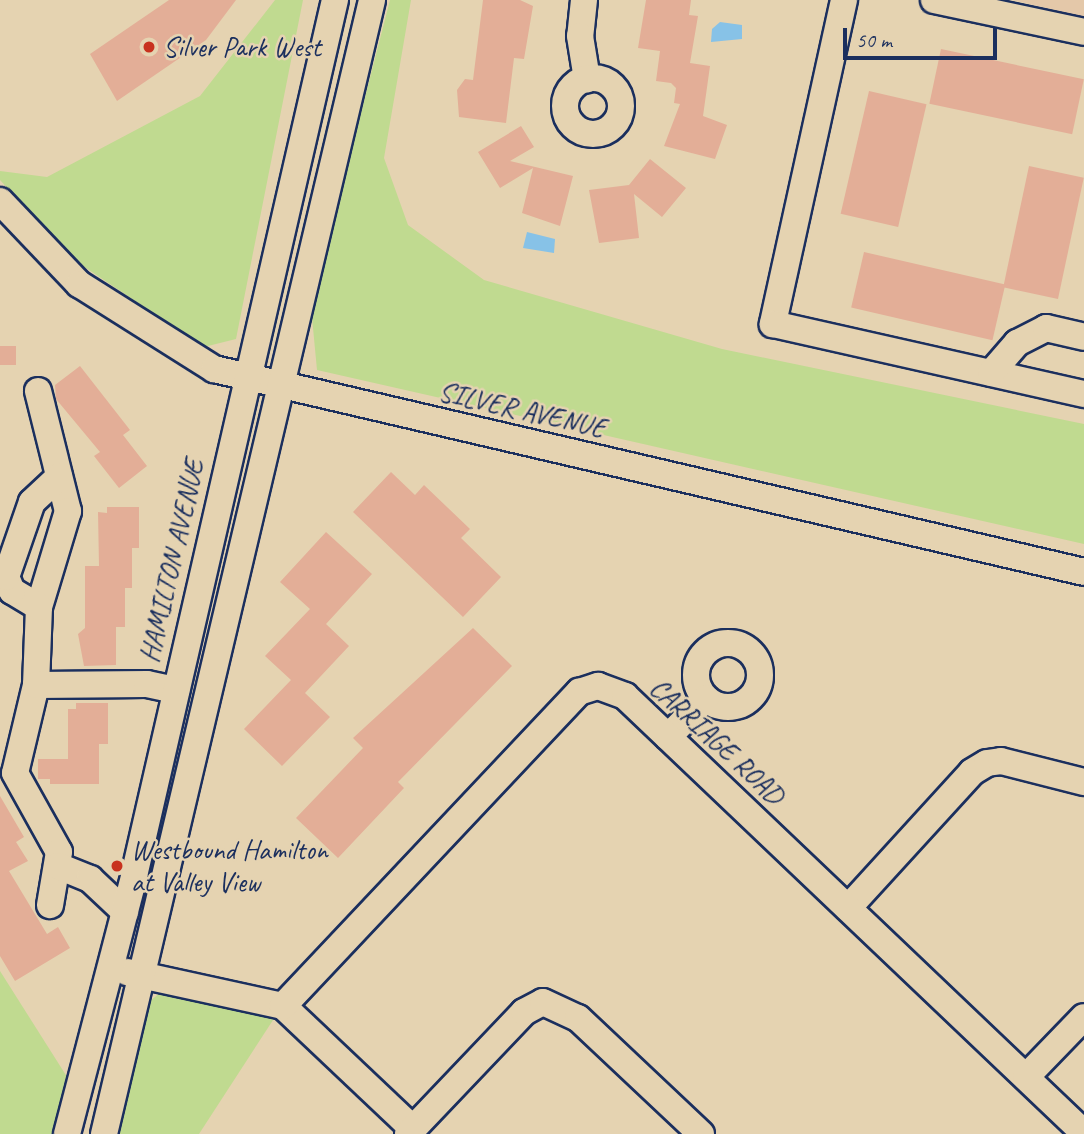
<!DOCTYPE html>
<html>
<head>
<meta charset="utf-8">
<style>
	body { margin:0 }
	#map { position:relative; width:1084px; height:1134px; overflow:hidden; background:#e5d3b1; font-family:Caveat,sans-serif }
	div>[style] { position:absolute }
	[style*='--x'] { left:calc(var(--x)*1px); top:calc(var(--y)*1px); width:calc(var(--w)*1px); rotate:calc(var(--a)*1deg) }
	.built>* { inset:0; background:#e4c8a9 }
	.green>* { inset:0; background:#c0da90 }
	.water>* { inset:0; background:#87c2e7 }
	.building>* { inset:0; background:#e3ae97; transform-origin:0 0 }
	.roads { filter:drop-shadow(2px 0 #1b2f5e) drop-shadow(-2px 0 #1b2f5e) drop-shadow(0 2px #1b2f5e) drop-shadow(0 -2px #1b2f5e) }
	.minor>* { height:26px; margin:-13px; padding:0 13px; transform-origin:13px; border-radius:13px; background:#e5d3b1 }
	.minor>.ring { margin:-13px; padding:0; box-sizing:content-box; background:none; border:26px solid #e5d3b1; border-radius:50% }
	.dots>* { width:19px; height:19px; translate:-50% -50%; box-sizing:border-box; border:4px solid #e5d3b1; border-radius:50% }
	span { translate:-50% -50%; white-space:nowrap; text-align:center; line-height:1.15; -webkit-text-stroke:5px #e5d3b1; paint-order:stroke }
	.poi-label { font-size:28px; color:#1b2f5e }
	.left { translate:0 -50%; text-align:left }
	.street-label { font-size:28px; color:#1b2f5e }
	.scale { position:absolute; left:843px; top:28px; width:154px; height:32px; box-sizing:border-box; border:4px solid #1b2f5e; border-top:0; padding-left:9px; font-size:21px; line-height:24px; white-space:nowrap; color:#1b2f5e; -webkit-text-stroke:5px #e5d3b1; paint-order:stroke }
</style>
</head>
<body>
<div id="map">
	<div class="built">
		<i style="clip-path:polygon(1013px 0,1084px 0,1084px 17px)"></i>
	</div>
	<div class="green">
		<i style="clip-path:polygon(275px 0,303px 0,236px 339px,204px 347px,74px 260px,0 180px,0 171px,47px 177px,200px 96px)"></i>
		<i style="clip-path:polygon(390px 0,411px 0,384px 158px,408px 225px,484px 280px,722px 349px,1084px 424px,1084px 544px,317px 370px,311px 307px)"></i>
		<i style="clip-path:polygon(0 971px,69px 1080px,53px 1134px,0 1134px)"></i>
		<i style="clip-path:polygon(160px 993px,275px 1017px,199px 1134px,112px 1134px,145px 1005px)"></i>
	</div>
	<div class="water">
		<i style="clip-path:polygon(720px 22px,742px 25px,742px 39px,711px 42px,712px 29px)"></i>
		<i style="clip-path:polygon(527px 232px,555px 239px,554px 253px,523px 248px)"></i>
	</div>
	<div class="building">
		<i style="clip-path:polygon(169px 0,236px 0,206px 40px,117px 101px,90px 54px)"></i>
		<i style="clip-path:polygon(483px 0,520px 0,533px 6px,524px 59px,514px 58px,506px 123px,459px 117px,457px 90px,465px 79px,473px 80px)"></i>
		<i style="clip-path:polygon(646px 0,691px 0,689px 15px,698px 16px,690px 63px,710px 66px,703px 116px,727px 125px,715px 159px,664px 146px,680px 104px,674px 103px,676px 88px,671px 83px,656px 81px,660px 51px,638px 48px)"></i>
		<i style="left:941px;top:49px;width:146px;height:56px;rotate:12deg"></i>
		<i style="left:869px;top:91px;width:59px;height:126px;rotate:13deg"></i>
		<i style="clip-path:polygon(521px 126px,534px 147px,510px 161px,573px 176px,560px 226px,522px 213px,533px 168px,500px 188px,478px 152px)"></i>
		<i style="clip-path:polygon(650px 159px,686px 188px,662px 217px,634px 194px,639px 238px,599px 243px,589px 190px,629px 185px)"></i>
		<i style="left:1029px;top:166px;width:56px;height:124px;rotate:12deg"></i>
		<i style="left:864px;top:252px;width:145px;height:57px;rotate:13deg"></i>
		<i style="left:0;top:346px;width:16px;height:19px"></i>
		<i style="clip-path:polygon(80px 366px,130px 430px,123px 435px,147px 466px,119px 488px,94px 456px,100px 452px,56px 399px,55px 385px)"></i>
		<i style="clip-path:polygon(391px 472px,415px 495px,424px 485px,470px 529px,461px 538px,501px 577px,463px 617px,353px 512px)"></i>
		<i style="clip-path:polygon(107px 507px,139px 507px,139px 548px,132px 548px,132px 588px,125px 588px,125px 627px,116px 627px,116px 665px,84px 666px,78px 634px,85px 628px,85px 566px,99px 566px,98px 512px,107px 513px)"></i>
		<i style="clip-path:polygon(326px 532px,372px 574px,326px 624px,349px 646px,305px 693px,330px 717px,282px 766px,244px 729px,291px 680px,265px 656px,310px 609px,280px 582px)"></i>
		<i style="clip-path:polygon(473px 628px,512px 666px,398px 782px,404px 788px,338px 858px,296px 818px,363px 748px,353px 738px)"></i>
		<i style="clip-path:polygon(76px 703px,108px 703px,108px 744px,99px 744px,99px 784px,50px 784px,50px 779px,38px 779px,38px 759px,68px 759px,68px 709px,76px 709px)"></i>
		<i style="clip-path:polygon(0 796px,24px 837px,16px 842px,28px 861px,9px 871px,47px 934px,58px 927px,70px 948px,15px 981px,0 956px)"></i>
	</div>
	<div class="roads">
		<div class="minor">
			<i style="--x:584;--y:0;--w:36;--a:96"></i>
			<i style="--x:580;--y:36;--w:44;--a:80.8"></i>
			<i style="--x:844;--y:0;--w:332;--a:102.4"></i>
			<i style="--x:773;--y:324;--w:319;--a:12.7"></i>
			<i style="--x:934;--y:0;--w:153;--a:12"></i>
			<i class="ring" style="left:565px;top:78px;width:30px;height:30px"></i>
			<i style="--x:0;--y:201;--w:115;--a:46.4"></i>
			<i style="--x:79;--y:284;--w:160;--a:32.2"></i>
			<i style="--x:214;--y:369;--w:893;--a:13.13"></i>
			<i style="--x:991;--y:373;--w:40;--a:-49"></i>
			<i style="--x:1017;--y:343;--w:33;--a:-27"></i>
			<i style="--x:1046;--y:328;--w:39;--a:13"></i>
			<i style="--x:38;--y:391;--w:124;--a:76"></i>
			<i style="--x:68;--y:511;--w:100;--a:106.8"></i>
			<i style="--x:39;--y:607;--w:78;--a:92.2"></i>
			<i style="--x:36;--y:685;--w:90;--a:103.4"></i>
			<i style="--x:15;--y:773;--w:90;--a:60.9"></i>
			<i style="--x:59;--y:852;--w:54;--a:99.6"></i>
			<i style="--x:39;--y:607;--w:31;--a:-149"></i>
			<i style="--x:12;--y:591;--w:15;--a:-113"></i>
			<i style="--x:6;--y:577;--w:79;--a:-70.9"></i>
			<i style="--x:32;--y:502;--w:37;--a:-43"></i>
			<i class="ring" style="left:696px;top:643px;width:38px;height:38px"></i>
			<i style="--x:36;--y:685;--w:111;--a:-0.5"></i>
			<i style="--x:147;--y:684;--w:30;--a:12"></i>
			<i style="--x:668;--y:737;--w:54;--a:-45.7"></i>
			<i style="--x:58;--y:866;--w:35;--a:22"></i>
			<i style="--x:90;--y:879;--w:48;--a:43.3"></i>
			<i style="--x:848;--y:908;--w:184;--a:-47.6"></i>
			<i style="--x:972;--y:772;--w:17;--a:-31"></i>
			<i style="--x:987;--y:763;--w:14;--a:-8"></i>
			<i style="--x:1001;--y:761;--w:86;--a:14.2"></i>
			<i style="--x:127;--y:972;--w:160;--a:12.3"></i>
			<i style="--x:283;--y:1006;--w:178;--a:43.4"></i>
			<i style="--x:283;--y:1006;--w:432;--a:-46.7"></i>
			<i style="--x:579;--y:692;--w:20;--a:-18"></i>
			<i style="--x:598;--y:686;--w:29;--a:20"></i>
			<i style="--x:625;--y:696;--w:634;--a:43.59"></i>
			<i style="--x:1026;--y:1077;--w:83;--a:-46"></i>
			<i style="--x:67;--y:1134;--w:267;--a:-75.4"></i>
			<i style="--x:134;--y:876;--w:899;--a:-77.08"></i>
			<i style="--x:104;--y:1134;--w:1165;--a:-76.7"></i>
			<i style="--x:408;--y:1134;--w:168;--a:-46.4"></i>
			<i style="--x:524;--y:1012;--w:21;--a:-28"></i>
			<i style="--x:543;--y:1002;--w:38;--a:25"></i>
			<i style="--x:578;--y:1018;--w:169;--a:43.3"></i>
		</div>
	</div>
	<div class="dots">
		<i style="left:149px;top:47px;background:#c8321e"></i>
		<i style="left:117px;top:866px;background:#c8321e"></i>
	</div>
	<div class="poi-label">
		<span class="left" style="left:163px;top:47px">Silver Park West</span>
		<span class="left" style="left:131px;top:866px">Westbound Hamilton<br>at Valley View</span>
	</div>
	<div class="street-label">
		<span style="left:522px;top:410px;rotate:13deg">SILVER AVENUE</span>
		<span style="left:172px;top:561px;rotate:-77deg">HAMILTON AVENUE</span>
		<span style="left:717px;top:741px;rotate:43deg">CARRIAGE ROAD</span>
	</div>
	<div class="scale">50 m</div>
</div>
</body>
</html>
